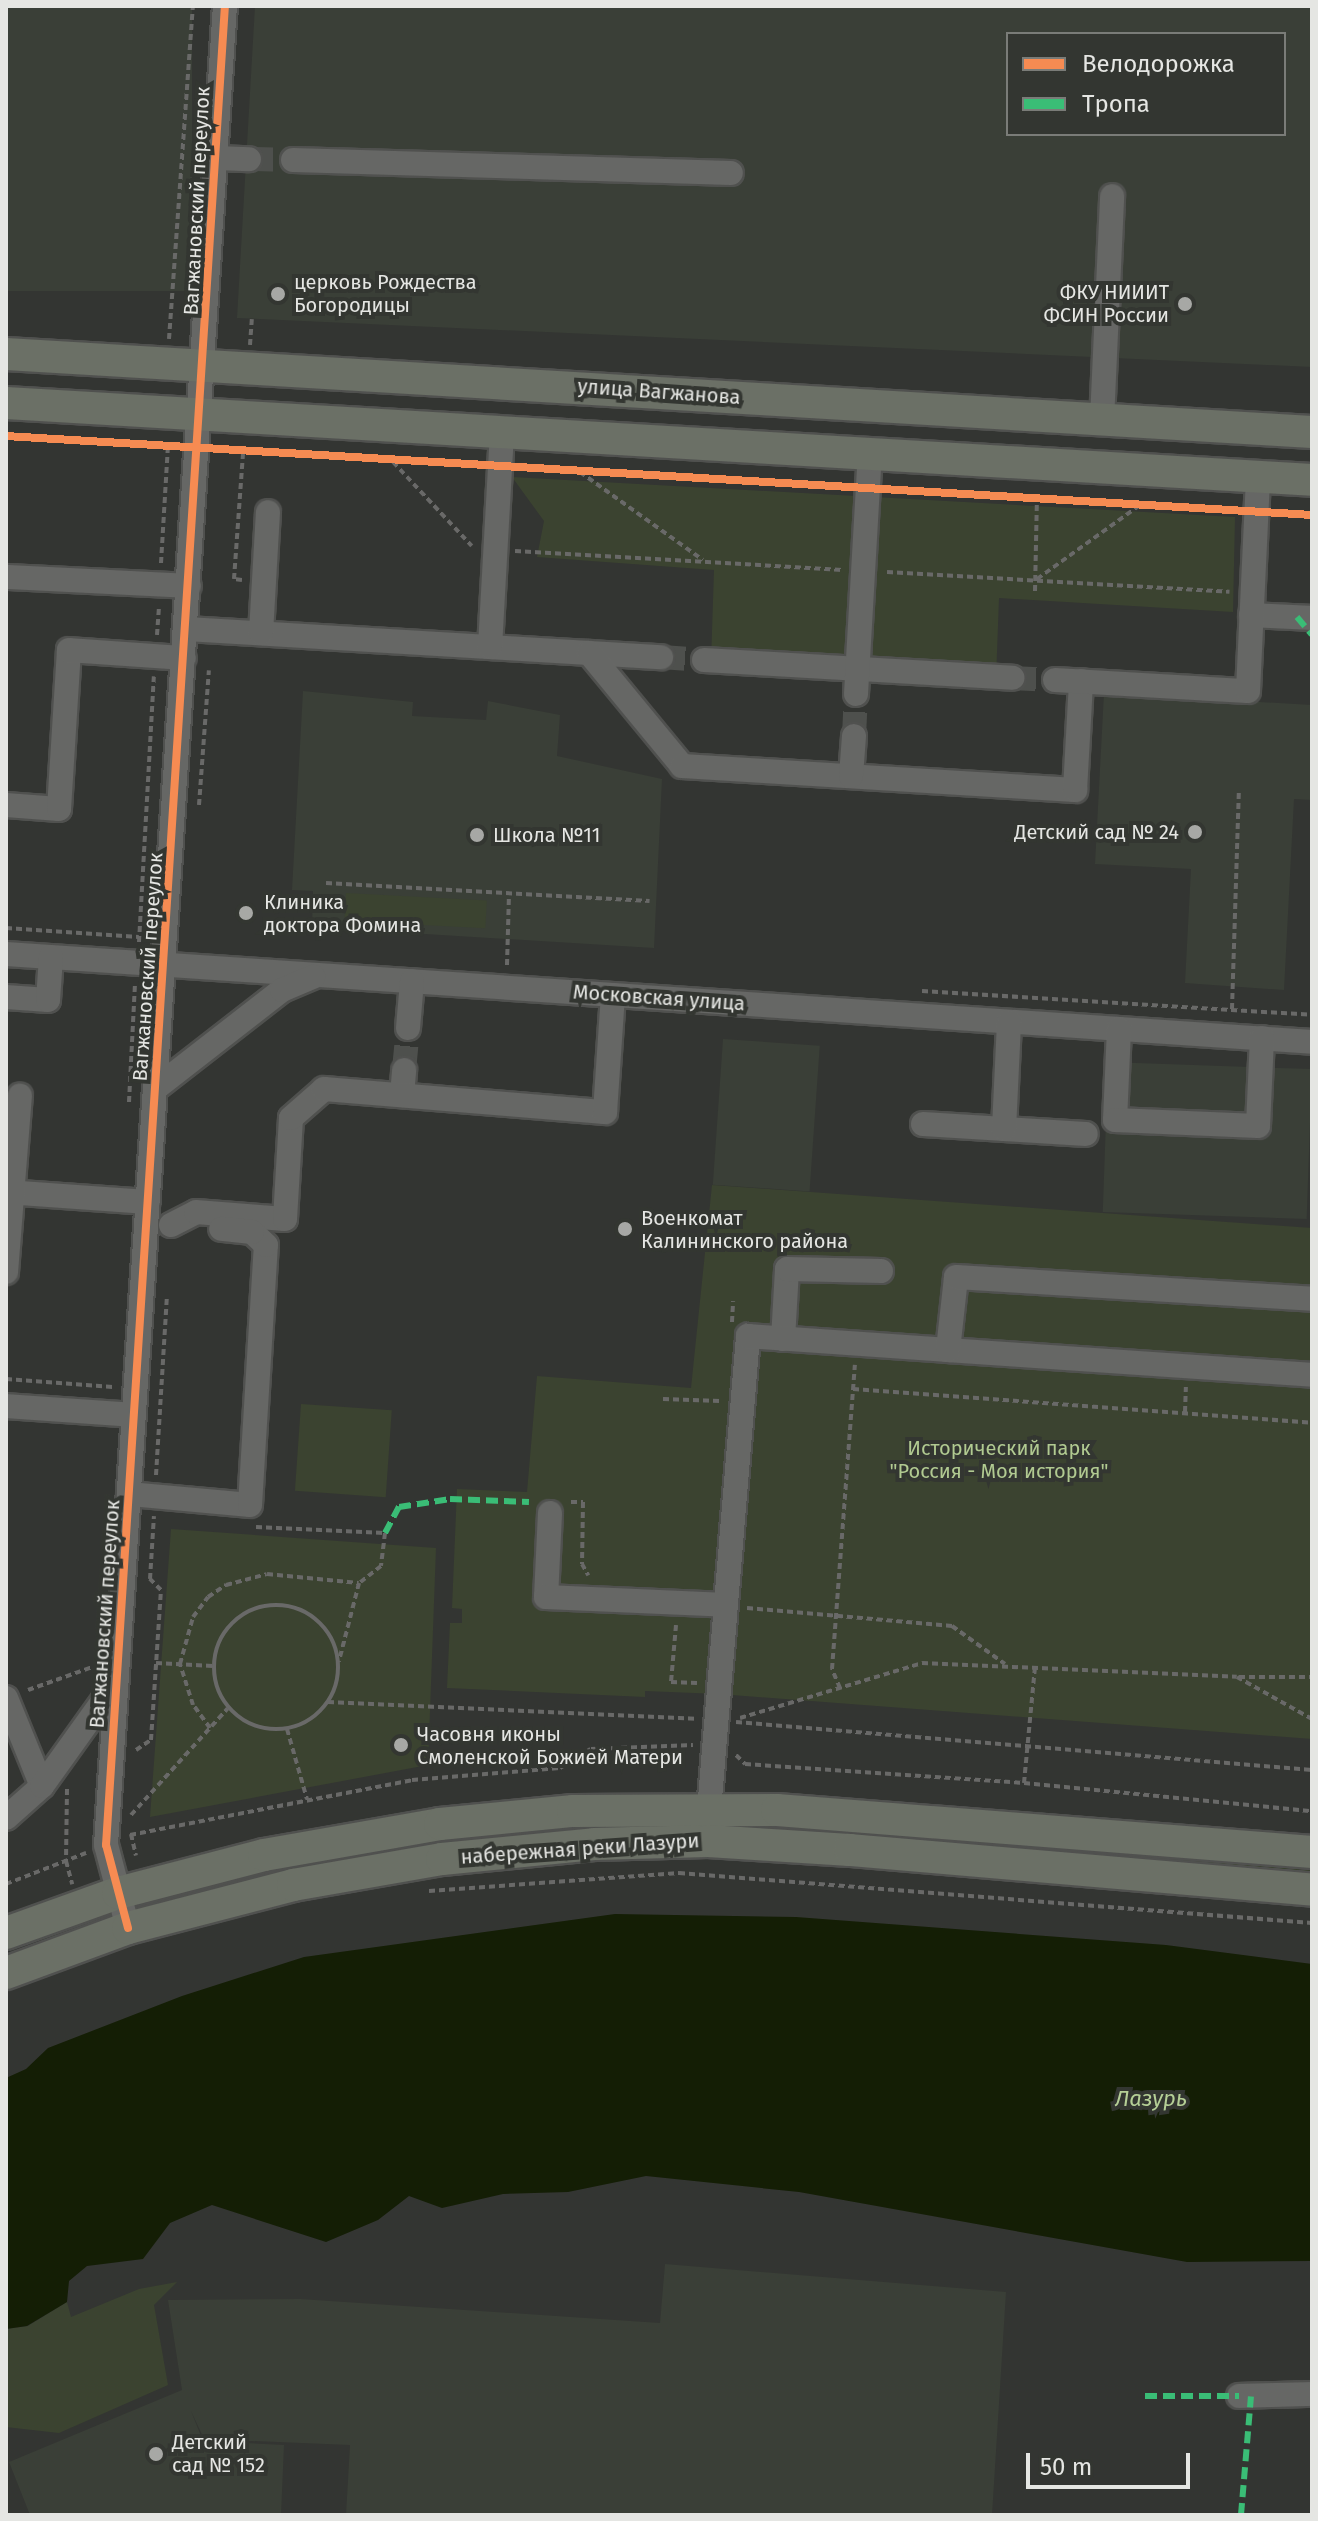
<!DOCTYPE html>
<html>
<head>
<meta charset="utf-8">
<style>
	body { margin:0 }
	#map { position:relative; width:1318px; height:2521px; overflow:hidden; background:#333532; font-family:"Fira Sans",sans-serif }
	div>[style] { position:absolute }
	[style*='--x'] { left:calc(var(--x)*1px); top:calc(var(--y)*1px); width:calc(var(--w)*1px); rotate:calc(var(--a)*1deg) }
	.built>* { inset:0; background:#3a3f37; transform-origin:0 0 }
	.green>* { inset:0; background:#3b4330; transform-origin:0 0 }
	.water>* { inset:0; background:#141e05 }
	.minor-tunnel>* { height:24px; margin-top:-12px; transform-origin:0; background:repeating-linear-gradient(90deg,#4e504d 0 24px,transparent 0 36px) }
	.path>* { height:4px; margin-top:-2px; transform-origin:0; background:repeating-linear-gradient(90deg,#696968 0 6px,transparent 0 10px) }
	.path>.ring { margin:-2px; padding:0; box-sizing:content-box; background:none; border:4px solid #696968; border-radius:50% }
	.roads { filter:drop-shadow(2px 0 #50514f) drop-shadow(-2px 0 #50514f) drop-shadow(0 2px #50514f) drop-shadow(0 -2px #50514f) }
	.minor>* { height:24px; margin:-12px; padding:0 12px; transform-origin:12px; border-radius:12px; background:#666765 }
	.major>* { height:32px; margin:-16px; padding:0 16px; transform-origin:16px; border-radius:16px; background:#6b7066 }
	.quiet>* { height:6px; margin-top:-3px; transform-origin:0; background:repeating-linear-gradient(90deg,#3abd76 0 12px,transparent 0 18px) }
	.cycleway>* { height:8px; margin:-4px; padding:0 4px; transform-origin:4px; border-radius:4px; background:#f68b52 }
	.dots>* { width:22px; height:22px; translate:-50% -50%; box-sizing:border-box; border:4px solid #333631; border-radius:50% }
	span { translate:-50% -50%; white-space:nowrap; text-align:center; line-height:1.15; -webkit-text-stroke:8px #333631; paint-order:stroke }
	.street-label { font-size:20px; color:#e5e6e3 }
	.poi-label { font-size:20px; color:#e5e6e3 }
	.left { translate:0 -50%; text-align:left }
	.right { translate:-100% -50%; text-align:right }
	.park-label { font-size:20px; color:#b1ca91 }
	.water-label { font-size:22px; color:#b5cf96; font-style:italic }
	.frame { position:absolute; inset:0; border:8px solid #e5e6e3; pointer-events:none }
	.legend { position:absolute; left:1006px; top:32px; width:280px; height:104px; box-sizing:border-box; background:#333631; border:2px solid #7a7c78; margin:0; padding:10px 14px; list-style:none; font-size:24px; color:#e5e6e3 }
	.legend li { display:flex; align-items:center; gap:16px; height:40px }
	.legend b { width:40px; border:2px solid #7a7c78 }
	.scale { position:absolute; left:1026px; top:2453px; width:164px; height:36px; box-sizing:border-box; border:4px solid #e5e6e3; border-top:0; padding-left:10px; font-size:24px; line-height:28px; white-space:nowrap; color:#e5e6e3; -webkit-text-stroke:6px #333631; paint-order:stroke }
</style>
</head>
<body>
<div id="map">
	<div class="built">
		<i style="left:6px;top:6px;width:186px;height:285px"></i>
		<i style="clip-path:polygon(evenodd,255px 6px,1312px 6px,1312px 367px,237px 318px,255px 6px,1008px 34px,1284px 34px,1284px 134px,1008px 134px,1008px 34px)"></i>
		<i style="clip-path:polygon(303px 691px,413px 702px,412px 716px,486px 720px,488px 701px,560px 715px,557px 756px,662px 779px,654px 948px,312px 927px,313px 891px,292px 890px)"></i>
		<i style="clip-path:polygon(1104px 693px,1312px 705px,1312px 800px,1294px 799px,1284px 990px,1185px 983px,1191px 869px,1095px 864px)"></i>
		<i style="left:723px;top:1039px;width:97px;height:146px;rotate:4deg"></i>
		<i style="left:1108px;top:1062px;width:204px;height:150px;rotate:2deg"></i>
		<i style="clip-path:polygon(665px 2264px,1006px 2292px,992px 2515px,346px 2515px,350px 2445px,204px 2439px,191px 2411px,203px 2441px,284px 2445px,281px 2515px,30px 2515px,9px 2462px,182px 2390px,168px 2300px,300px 2299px,660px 2323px)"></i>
	</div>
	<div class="green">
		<i style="clip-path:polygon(512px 477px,1235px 517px,1233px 612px,999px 598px,996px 680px,711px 662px,714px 570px,537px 557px,544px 521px)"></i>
		<i style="left:346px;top:893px;width:141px;height:28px;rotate:3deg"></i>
		<i style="clip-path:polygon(712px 1185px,1312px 1228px,1312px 1739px,719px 1694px,645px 1691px,645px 1697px,447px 1688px,450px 1623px,462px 1623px,462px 1609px,452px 1608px,457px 1489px,527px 1492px,537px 1376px,691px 1388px)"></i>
		<i style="left:301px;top:1404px;width:91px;height:87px;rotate:4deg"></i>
		<i style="clip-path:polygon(171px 1529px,436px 1548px,428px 1765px,150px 1817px)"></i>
		<i style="left:713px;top:1818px;width:601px;height:11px;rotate:5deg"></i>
		<i style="clip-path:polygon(627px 1822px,635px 1824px,635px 1832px,162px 1906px,158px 1894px,374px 1846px)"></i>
		<i style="clip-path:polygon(177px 2282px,154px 2305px,168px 2385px,59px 2433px,6px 2427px,6px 2329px,28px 2326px,67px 2302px,71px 2317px,139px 2289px)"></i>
	</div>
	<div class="water">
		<i style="clip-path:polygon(615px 1914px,796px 1917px,1166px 1945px,1312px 1964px,1312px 2261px,1187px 2262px,799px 2192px,646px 2176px,568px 2192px,503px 2194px,442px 2208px,409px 2196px,378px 2220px,326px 2242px,212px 2205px,170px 2223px,143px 2259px,87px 2266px,69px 2281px,67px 2302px,27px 2326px,6px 2329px,6px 2078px,26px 2069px,48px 2048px,182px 1996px,304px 1957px)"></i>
	</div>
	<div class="minor-tunnel">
		<i style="--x:249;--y:159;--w:44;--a:1.3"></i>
		<i style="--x:661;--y:657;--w:43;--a:4"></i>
		<i style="--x:1012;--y:678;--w:43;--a:2.7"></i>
		<i style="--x:854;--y:736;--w:42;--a:-87.3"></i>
		<i style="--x:404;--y:1070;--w:42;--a:-84.6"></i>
	</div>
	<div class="path">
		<i style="--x:169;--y:339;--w:334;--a:-85.9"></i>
		<i style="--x:250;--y:345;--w:26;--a:-86"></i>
		<i style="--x:6;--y:436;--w:162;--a:3.5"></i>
		<i style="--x:216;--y:449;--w:263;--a:3.5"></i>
		<i style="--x:393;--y:462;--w:115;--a:46.8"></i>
		<i style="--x:520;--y:468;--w:327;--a:3.3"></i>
		<i style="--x:580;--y:472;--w:151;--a:35.6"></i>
		<i style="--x:891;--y:490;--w:344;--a:3.5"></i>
		<i style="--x:1278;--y:513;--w:34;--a:3"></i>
		<i style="--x:515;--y:551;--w:328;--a:3.3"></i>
		<i style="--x:161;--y:563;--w:117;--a:-86.6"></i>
		<i style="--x:887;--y:572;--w:343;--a:3.3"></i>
		<i style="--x:1037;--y:579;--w:127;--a:-35.7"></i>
		<i style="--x:242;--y:580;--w:8;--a:-173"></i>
		<i style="--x:234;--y:579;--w:127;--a:-85.9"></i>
		<i style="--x:1035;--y:591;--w:92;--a:-88.8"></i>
		<i style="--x:157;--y:635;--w:27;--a:-86"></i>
		<i style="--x:199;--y:805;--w:135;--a:-85.8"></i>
		<i style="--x:326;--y:883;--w:324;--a:3.2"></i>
		<i style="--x:6;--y:928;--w:133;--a:3.9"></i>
		<i style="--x:139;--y:942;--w:266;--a:-86.8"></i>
		<i style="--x:507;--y:965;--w:71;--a:-88.4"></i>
		<i style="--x:922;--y:991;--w:391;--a:3.5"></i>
		<i style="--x:1232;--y:1009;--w:218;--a:-88.2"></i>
		<i style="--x:129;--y:1102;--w:119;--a:-87.1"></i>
		<i style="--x:732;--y:1322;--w:21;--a:-87"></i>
		<i style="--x:6;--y:1379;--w:107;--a:4.3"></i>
		<i style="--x:853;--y:1389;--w:460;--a:4.2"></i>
		<i style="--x:663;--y:1399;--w:57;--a:2"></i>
		<i style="--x:1185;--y:1412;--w:25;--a:-88"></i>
		<i style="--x:156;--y:1475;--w:179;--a:-86.5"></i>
		<i style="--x:571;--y:1502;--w:12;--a:0"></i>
		<i style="--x:583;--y:1502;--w:62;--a:90.9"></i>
		<i style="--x:582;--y:1564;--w:13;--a:61"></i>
		<i style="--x:256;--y:1527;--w:129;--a:2.7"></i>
		<i style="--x:385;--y:1533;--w:33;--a:97"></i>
		<i style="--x:381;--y:1566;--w:28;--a:142"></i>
		<i class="ring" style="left:214px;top:1605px;width:120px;height:120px"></i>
		<i style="--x:747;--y:1608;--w:206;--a:5"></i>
		<i style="--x:952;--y:1626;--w:65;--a:35.6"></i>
		<i style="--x:676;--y:1625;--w:57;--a:95"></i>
		<i style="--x:671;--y:1682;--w:26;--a:2"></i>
		<i style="--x:156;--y:1663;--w:57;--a:3"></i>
		<i style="--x:1239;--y:1677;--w:73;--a:0"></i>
		<i style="--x:840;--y:1688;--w:21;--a:-113"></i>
		<i style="--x:832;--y:1669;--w:305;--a:-85.7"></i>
		<i style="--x:28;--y:1690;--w:71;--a:-19.7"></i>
		<i style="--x:328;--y:1702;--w:368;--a:2.6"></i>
		<i style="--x:740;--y:1718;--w:190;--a:-16.8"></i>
		<i style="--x:922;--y:1663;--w:315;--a:2.5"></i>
		<i style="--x:1237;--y:1677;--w:86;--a:29.2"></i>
		<i style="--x:736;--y:1722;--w:578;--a:4.76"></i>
		<i style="--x:210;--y:1728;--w:29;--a:-126"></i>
		<i style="--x:193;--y:1705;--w:43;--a:-107.6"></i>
		<i style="--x:180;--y:1664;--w:49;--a:-74.5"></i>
		<i style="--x:193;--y:1617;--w:25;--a:-53"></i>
		<i style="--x:208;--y:1597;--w:22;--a:-34"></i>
		<i style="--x:226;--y:1585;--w:42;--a:-15"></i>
		<i style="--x:267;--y:1574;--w:92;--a:5.6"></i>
		<i style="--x:359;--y:1583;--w:81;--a:104.4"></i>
		<i style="--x:287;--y:1729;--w:73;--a:74.1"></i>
		<i style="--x:136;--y:1750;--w:18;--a:-34"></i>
		<i style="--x:151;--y:1740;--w:150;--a:-86.2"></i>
		<i style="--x:161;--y:1590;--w:16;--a:-135"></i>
		<i style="--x:150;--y:1579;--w:63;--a:-86.4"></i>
		<i style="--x:736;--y:1755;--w:13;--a:45"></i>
		<i style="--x:745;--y:1764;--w:280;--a:3.9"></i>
		<i style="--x:1024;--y:1783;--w:289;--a:5.6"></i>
		<i style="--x:1024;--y:1783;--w:117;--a:-84.6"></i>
		<i style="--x:67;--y:1789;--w:72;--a:90.8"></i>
		<i style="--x:66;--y:1861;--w:24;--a:75"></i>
		<i style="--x:131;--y:1815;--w:144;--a:-47.8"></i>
		<i style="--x:131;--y:1834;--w:22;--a:77"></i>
		<i style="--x:130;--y:1835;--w:287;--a:-11"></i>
		<i style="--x:412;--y:1780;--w:148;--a:-4.6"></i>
		<i style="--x:560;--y:1768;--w:36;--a:-32"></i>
		<i style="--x:591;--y:1749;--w:102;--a:-2.2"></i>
		<i style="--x:6;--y:1884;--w:86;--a:-21.2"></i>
		<i style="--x:429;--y:1891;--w:251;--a:-4.1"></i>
		<i style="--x:679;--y:1873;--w:635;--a:4.52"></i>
	</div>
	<div class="roads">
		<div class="minor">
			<i style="--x:216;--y:158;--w:33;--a:2"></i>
			<i style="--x:293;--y:160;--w:438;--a:1.7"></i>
			<i style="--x:1102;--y:420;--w:224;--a:-87.4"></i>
			<i style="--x:6;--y:577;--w:183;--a:2.8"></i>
			<i style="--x:1251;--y:615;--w:61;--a:2.8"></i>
			<i style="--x:186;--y:629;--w:476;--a:3.4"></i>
			<i style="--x:261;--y:633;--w:121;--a:-86.7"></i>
			<i style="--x:490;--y:647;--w:214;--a:-86.8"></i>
			<i style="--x:589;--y:653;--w:146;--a:50.5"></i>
			<i style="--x:682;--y:766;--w:394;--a:3.5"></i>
			<i style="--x:1075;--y:790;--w:109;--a:-86.8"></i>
			<i style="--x:704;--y:660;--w:309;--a:3.3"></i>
			<i style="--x:1055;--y:680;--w:193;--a:3.3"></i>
			<i style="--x:1248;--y:691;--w:215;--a:-87.3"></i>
			<i style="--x:856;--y:694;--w:240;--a:-86.7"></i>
			<i style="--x:851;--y:776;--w:40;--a:-85.7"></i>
			<i style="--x:6;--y:805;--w:53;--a:4.3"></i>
			<i style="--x:59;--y:809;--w:159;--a:-86.4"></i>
			<i style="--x:69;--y:650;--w:115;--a:4"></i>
			<i style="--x:6;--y:954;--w:1309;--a:3.85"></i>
			<i style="--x:6;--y:997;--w:42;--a:4.1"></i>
			<i style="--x:48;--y:1000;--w:43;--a:-86"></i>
			<i style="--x:408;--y:1028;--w:47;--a:-85.1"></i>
			<i style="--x:1119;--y:1029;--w:91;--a:92.5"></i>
			<i style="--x:1115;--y:1120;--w:143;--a:2.4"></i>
			<i style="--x:1258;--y:1126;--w:88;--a:-87.4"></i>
			<i style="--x:156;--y:1088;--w:160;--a:-37.9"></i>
			<i style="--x:282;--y:990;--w:34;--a:-23"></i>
			<i style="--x:402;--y:1095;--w:25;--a:-85"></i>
			<i style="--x:923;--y:1124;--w:163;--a:3.5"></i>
			<i style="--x:1004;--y:1129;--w:107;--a:-87.3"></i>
			<i style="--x:6;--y:1192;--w:142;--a:4"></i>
			<i style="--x:171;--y:1225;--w:28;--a:-27"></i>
			<i style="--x:196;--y:1212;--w:89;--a:4.5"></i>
			<i style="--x:285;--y:1219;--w:101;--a:-86.6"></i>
			<i style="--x:291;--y:1118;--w:44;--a:-41.3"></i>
			<i style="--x:324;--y:1089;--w:282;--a:4.7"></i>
			<i style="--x:605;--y:1112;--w:117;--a:-86.1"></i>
			<i style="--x:6;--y:1272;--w:177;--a:-85.5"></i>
			<i style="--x:783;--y:1339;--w:70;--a:-86.7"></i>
			<i style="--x:787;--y:1269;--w:94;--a:1.2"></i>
			<i style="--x:948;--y:1350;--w:365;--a:3.9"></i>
			<i style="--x:6;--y:1406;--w:128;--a:4"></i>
			<i style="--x:129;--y:1494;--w:121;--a:5.2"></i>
			<i style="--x:250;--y:1505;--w:260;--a:-86.5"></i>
			<i style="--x:266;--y:1245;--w:19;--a:-137"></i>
			<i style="--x:252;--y:1232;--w:31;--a:-174"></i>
			<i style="--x:550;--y:1513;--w:84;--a:92.7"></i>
			<i style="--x:546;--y:1597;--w:180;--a:2.5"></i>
			<i style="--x:6;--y:1698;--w:95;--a:67.8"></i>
			<i style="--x:6;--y:1818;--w:48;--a:-41.6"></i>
			<i style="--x:42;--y:1786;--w:125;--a:-54.4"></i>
			<i style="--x:708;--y:1823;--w:489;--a:-85.3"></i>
			<i style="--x:748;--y:1336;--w:200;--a:4"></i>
			<i style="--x:948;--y:1350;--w:73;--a:-83.7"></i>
			<i style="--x:956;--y:1277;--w:357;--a:3.5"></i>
			<i style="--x:128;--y:1928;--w:86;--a:-104.8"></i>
			<i style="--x:106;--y:1845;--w:1843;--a:-86.3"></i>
			<i style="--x:1239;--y:2396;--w:73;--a:-1.6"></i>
		</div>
		<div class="major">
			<i style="--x:6;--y:354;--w:1308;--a:3.42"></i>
			<i style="--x:6;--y:403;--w:1308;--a:3.37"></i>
			<i style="--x:6;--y:1933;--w:119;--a:-19.7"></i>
			<i style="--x:118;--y:1893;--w:151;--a:-14.6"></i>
			<i style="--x:264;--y:1855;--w:179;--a:-10"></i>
			<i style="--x:440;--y:1824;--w:134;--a:-5.6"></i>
			<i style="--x:573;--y:1811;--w:204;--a:-0.3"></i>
			<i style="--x:777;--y:1810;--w:537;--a:4.49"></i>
			<i style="--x:6;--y:1973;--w:130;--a:-20.2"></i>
			<i style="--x:128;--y:1928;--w:171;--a:-14.6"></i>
			<i style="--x:293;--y:1885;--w:151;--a:-9.9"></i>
			<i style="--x:442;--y:1859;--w:153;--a:-5.6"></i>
			<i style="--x:594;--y:1844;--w:114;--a:-1.5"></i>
			<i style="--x:708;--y:1841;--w:142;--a:3.6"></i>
			<i style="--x:850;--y:1850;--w:464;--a:4.9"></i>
		</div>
	</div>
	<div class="quiet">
		<i style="--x:1297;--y:617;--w:23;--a:50"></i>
		<i style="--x:385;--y:1533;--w:30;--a:-62"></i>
		<i style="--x:399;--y:1507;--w:52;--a:-8.9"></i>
		<i style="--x:450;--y:1499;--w:79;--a:2.2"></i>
		<i style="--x:1145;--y:2396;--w:94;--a:0"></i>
		<i style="--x:1241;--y:2515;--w:119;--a:-85.2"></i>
	</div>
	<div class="cycleway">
		<i style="--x:6;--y:436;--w:1308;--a:3.46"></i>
		<i style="--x:128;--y:1928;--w:86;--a:-104.8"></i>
		<i style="--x:106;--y:1845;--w:1843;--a:-86.3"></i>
	</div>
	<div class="dots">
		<i style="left:278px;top:294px;background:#a7a8a5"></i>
		<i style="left:1185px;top:304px;background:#a7a8a5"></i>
		<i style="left:1195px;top:832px;background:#a7a8a5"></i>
		<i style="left:477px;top:835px;background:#a7a8a5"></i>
		<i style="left:246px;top:913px;background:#a7a8a5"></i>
		<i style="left:625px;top:1229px;background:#a7a8a5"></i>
		<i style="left:401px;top:1745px;background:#a7a8a5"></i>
		<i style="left:156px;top:2454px;background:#a7a8a5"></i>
	</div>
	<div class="street-label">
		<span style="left:197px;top:201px;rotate:-87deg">Вагжановский переулок</span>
		<span style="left:659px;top:392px;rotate:4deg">улица Вагжанова</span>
		<span style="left:148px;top:967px;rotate:-86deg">Вагжановский переулок</span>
		<span style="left:659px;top:998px;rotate:4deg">Московская улица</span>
		<span style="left:105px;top:1614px;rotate:-86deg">Вагжановский переулок</span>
		<span style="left:580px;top:1849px;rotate:-4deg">набережная реки Лазури</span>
	</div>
	<div class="poi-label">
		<span class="left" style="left:294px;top:294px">церковь Рождества<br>Богородицы</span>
		<span class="right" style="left:1169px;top:304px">ФКУ НИИИТ<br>ФСИН России</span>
		<span class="right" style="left:1179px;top:832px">Детский сад № 24</span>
		<span class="left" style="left:493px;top:835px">Школа №11</span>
		<span class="left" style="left:264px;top:914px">Клиника<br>доктора Фомина</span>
		<span class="left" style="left:641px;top:1230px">Военкомат<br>Калининского района</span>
		<span class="left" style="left:417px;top:1746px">Часовня иконы<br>Смоленской Божией Матери</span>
		<span class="left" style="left:172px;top:2454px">Детский<br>сад № 152</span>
	</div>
	<div class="park-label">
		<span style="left:999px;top:1460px">Исторический парк<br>"Россия - Моя история"</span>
	</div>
	<div class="water-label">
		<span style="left:1151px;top:2099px">Лазурь</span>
	</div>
	<div class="frame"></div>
	<ul class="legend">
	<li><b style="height:10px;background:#f68b52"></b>Велодорожка</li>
	<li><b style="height:10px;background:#3abd76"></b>Тропа</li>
	</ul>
	<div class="scale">50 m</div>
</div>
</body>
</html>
